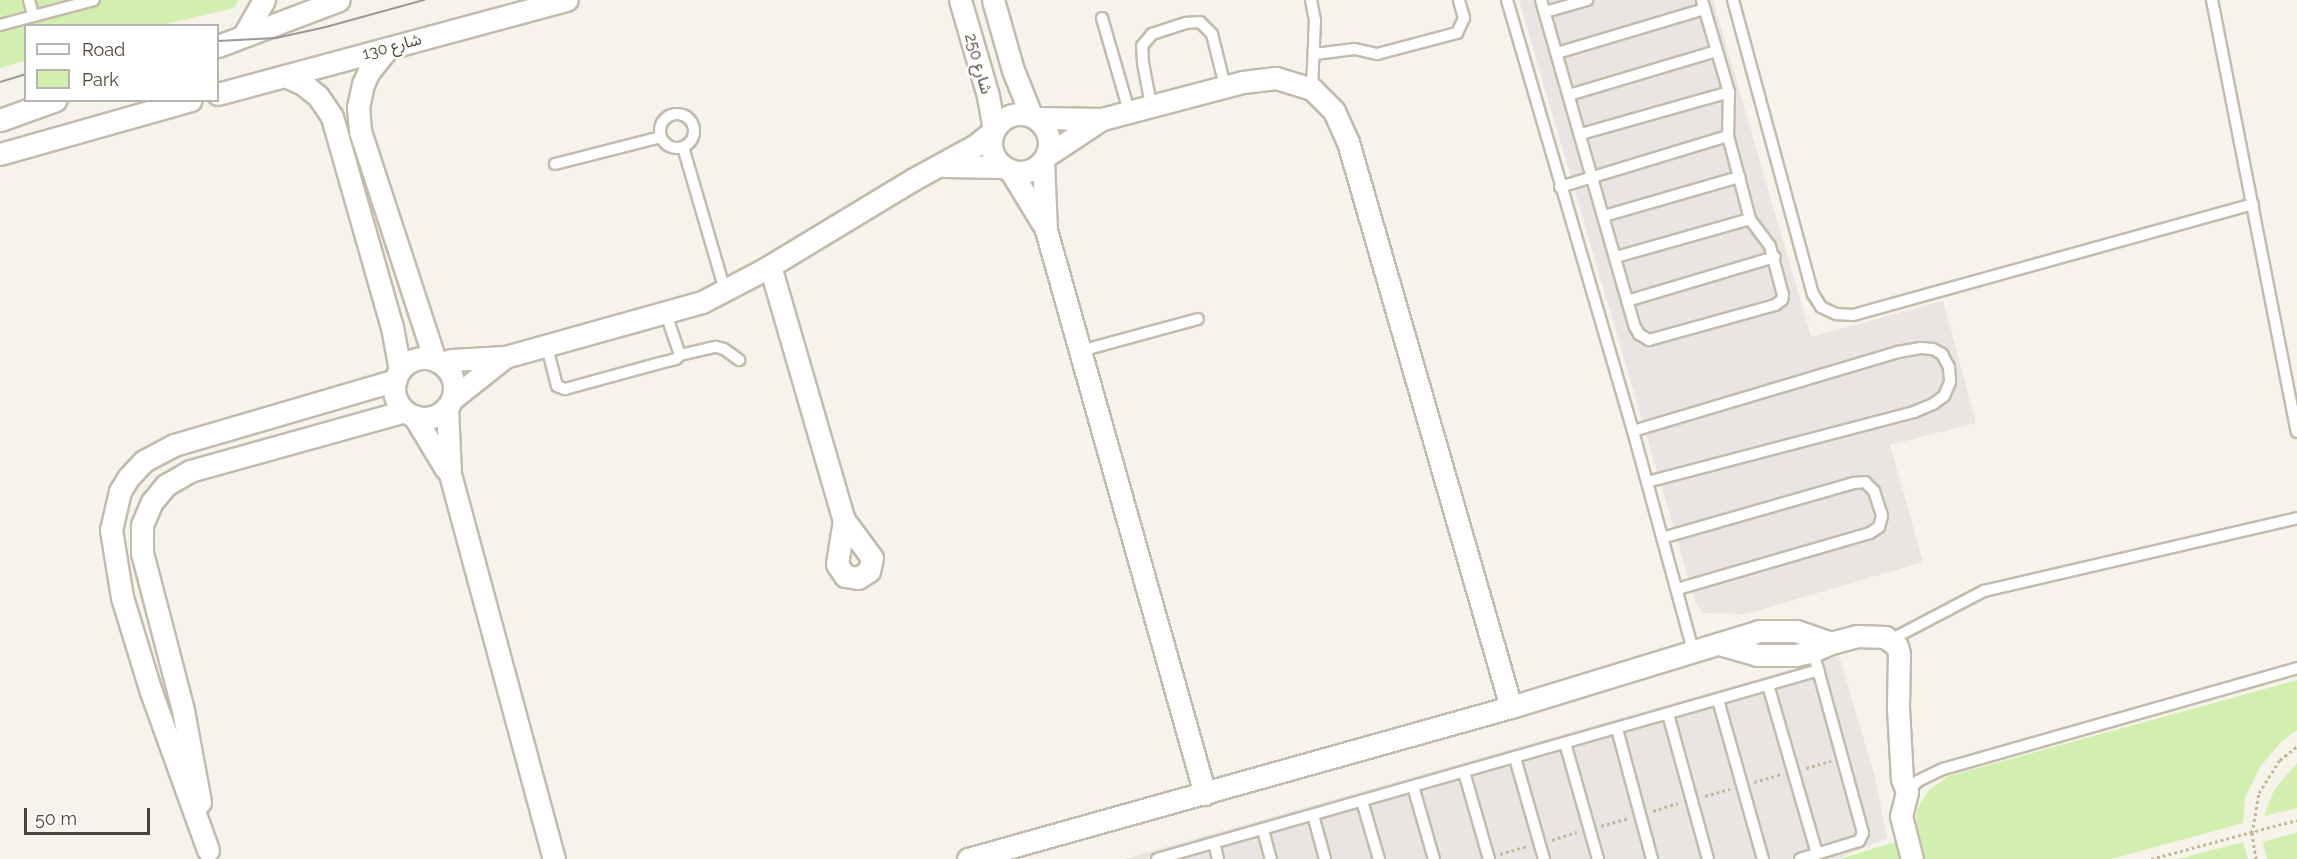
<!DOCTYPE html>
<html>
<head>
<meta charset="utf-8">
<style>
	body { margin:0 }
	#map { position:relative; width:2297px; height:859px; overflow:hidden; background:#f6f3ea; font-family:Raleway,"Noto Sans Arabic",sans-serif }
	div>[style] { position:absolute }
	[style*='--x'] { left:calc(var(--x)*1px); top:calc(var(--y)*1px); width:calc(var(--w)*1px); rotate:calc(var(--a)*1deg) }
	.green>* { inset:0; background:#d3efaf }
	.parking>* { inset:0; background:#e8e5e2 }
	.path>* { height:3px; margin-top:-1.5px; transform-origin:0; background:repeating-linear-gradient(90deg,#c7b79a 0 3px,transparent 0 6px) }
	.roads { filter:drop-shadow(2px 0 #c3bbab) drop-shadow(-2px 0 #c3bbab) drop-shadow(0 2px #c3bbab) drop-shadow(0 -2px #c3bbab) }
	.lane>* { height:10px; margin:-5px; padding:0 5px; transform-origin:5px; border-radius:5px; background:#fff }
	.lane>.ring { margin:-5px; padding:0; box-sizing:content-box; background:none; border:10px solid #fff; border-radius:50% }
	.street>* { height:21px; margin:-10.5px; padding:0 10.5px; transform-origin:10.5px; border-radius:10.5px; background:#fff }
	.street>.ring { margin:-10.5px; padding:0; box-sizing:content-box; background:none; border:21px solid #fff; border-radius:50% }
	.tram>* { height:1.5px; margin:-0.75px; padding:0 0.75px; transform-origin:0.75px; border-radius:0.75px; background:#999 }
	span { translate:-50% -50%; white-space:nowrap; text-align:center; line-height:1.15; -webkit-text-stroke:5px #fff; paint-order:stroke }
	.street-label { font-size:16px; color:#4c4337 }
	.legend { position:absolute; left:24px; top:24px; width:195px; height:78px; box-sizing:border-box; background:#fff; border:2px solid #b7b4af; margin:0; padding:8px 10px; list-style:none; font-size:18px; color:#4c4337 }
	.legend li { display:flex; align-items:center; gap:12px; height:30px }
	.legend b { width:30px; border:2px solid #b7b4af }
	.scale { position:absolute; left:24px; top:808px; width:126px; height:27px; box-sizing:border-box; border:3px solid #4c4337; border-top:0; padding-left:8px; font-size:18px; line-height:21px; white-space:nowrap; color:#4c4337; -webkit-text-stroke:4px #fff; paint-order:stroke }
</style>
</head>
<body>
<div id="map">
	<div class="green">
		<i style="clip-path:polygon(0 0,239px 0,234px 8px,162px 25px,26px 26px,25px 61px,0 68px)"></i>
		<i style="clip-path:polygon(2297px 680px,2297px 730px,2282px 741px,2260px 767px,2245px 798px,2243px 823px,2111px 859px,1923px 859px,1915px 831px,1917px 809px,1929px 790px,1949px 776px)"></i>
		<i style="clip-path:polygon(2297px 763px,2297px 808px,2264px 816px,2274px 790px)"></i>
		<i style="clip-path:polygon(2297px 832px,2297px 859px,2267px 859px,2263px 842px)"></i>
		<i style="clip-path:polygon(1895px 842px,1900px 859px,1840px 859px,1888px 844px)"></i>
		<i style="clip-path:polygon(2243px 842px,2248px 859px,2178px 859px)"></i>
	</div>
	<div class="parking">
		<i style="clip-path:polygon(1519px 0,1713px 0,1811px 337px,1943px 301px,1976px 423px,1890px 445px,1923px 562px,1746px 614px,1703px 613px,1696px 604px)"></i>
		<i style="clip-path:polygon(1839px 656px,1875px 777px,1887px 838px,1837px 859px,1124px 859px)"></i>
	</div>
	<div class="path">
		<i style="--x:1806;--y:768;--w:26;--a:-16"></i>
		<i style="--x:1754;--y:782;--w:29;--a:-16"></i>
		<i style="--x:1705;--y:796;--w:26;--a:-16"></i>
		<i style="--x:1653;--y:811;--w:26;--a:-18"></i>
		<i style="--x:1601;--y:826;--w:29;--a:-16"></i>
		<i style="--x:1552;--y:840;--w:26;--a:-18"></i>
		<i style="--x:1500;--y:854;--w:29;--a:-16"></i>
		<i style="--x:2151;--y:859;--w:151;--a:-15"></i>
		<i style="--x:2256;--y:859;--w:26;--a:-99"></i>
		<i style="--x:2252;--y:833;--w:41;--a:-80.1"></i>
		<i style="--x:2259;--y:793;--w:39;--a:-58"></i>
		<i style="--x:2280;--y:760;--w:22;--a:-39"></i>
	</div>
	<div class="roads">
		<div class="lane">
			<i style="--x:29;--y:0;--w:16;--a:75"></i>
			<i style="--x:1311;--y:0;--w:20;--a:79"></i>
			<i style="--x:1315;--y:20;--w:69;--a:92.5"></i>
			<i style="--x:1507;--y:0;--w:449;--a:73.7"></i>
			<i style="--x:1633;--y:431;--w:228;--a:74.7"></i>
			<i style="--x:1541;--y:0;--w:340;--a:74"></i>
			<i style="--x:1635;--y:327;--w:8;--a:60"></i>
			<i style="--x:1639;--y:334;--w:12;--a:31"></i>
			<i style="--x:1649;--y:340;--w:131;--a:-15.5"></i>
			<i style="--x:1775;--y:305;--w:9;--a:-36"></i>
			<i style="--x:1782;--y:300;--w:5;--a:-79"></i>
			<i style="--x:1783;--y:295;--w:51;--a:-104.9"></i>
			<i style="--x:1770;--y:246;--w:34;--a:-127"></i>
			<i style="--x:1750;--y:219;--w:43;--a:-104.7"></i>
			<i style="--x:1739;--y:177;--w:42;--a:-105"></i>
			<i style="--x:1728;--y:136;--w:44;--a:-88.7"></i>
			<i style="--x:1729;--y:92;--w:96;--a:-106.4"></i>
			<i style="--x:1733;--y:0;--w:305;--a:74.8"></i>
			<i style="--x:1813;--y:294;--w:15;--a:58"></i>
			<i style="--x:1821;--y:307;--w:17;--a:25"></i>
			<i style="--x:1836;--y:314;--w:17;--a:3"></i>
			<i style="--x:1853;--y:315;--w:415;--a:-15.5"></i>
			<i style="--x:2212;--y:0;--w:440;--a:78.9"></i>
			<i style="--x:1545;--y:12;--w:44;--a:-15.9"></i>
			<i style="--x:1102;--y:18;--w:97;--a:73.8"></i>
			<i style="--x:0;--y:25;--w:97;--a:-14.9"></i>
			<i style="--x:1557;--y:53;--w:154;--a:-16.6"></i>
			<i style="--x:1315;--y:54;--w:40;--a:-7.1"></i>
			<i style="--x:1355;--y:49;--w:23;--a:13"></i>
			<i style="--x:1377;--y:54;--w:83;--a:-14.7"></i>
			<i style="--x:1457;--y:33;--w:17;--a:-65"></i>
			<i style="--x:1464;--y:18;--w:19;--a:-106"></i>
			<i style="--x:1569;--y:95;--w:154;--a:-16.6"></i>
			<i style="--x:1151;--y:105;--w:43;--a:-100.8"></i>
			<i style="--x:1143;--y:63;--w:17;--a:-93"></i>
			<i style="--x:1142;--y:46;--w:16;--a:-50"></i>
			<i style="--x:1152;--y:34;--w:36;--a:-18"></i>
			<i style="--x:1186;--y:23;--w:14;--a:-4"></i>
			<i style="--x:1200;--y:22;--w:17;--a:45"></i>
			<i style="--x:1212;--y:34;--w:54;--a:76"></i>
			<i class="ring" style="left:660px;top:114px;width:24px;height:24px"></i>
			<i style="--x:1581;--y:134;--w:154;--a:-15.8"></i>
			<i style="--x:683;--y:147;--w:150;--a:73.7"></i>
			<i style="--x:555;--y:164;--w:109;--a:-14.3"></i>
			<i style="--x:1560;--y:187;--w:176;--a:-16.9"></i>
			<i style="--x:1604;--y:216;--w:141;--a:-16.1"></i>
			<i style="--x:1616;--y:257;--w:139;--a:-15.8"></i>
			<i style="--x:1627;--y:301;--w:154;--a:-16.6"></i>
			<i style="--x:547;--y:347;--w:40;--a:75.6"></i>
			<i style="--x:557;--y:386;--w:9;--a:21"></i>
			<i style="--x:565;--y:389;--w:98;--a:-15.3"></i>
			<i style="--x:660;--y:363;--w:16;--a:-14"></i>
			<i style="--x:676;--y:359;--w:6;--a:-45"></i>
			<i style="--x:680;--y:355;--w:43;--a:-108.9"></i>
			<i style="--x:1080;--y:351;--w:122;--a:-15.2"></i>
			<i style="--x:680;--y:355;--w:37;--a:-13"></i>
			<i style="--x:716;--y:347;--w:8;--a:14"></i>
			<i style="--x:724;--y:349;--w:19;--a:36"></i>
			<i style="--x:1633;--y:431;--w:277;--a:-16.6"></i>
			<i style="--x:1898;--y:352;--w:23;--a:-10"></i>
			<i style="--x:1921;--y:348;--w:12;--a:5"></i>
			<i style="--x:1933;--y:349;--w:10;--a:29"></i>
			<i style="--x:1942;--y:354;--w:15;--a:62"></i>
			<i style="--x:1949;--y:367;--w:15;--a:86"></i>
			<i style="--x:1950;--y:382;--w:15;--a:113"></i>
			<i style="--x:1944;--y:396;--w:14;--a:144"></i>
			<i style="--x:1933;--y:404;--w:21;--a:157"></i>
			<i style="--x:1914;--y:412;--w:276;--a:165.3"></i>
			<i style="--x:1662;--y:538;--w:200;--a:-16"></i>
			<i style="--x:1854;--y:483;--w:11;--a:-5"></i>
			<i style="--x:1865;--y:482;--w:13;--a:45"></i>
			<i style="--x:1874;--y:491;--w:26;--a:72"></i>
			<i style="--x:1882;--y:516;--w:11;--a:105"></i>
			<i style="--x:1879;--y:527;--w:11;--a:146"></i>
			<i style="--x:1870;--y:533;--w:201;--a:163.8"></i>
			<i style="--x:1892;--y:639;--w:104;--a:-27.6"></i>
			<i style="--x:1984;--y:591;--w:321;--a:-13.1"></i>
			<i style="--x:1768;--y:685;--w:176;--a:73.8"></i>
			<i style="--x:1718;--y:700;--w:165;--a:74.2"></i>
			<i style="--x:1668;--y:714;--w:150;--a:74.6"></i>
			<i style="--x:1617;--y:729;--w:135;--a:74.9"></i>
			<i style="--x:1565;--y:743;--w:121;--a:74.1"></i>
			<i style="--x:1515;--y:758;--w:105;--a:74"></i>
			<i style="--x:1464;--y:772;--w:91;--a:74"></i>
			<i style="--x:1413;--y:786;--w:76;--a:74"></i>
			<i style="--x:1907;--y:792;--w:16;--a:-45"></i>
			<i style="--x:1918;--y:781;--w:28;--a:-26"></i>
			<i style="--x:1943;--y:769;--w:368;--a:-15.9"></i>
			<i style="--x:1362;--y:801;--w:60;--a:73.7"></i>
			<i style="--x:1313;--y:815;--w:46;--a:74.7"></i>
			<i style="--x:1263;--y:830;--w:30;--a:75"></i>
			<i style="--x:1214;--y:843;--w:16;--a:76"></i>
			<i style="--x:1157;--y:859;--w:688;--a:-15.93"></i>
			<i style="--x:1800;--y:859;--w:62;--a:-17"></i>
			<i style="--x:1859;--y:841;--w:9;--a:-63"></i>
			<i style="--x:1863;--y:833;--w:189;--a:-105.4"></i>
		</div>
		<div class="street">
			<i style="--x:960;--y:0;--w:100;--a:73.7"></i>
			<i style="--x:988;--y:96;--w:34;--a:80"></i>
			<i style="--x:993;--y:0;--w:73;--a:74.1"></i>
			<i style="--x:1013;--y:70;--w:48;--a:68.2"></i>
			<i style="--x:244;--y:35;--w:40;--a:-60.3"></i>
			<i style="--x:218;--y:46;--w:129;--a:-20.8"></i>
			<i style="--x:388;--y:48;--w:32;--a:129"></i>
			<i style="--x:368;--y:73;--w:12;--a:114"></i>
			<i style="--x:363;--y:84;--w:24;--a:102"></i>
			<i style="--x:358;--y:107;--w:24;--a:85"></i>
			<i style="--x:360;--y:131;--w:241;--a:71.9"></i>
			<i style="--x:285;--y:76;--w:20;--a:24"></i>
			<i style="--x:303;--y:84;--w:19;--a:39"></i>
			<i style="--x:318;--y:96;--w:25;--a:56"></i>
			<i style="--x:332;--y:117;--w:218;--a:74.1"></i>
			<i style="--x:392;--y:327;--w:44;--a:79.5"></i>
			<i style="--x:218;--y:94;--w:361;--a:-15.1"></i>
			<i class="ring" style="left:991px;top:114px;width:37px;height:37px"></i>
			<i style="--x:1036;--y:118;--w:66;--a:0.9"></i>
			<i style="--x:1102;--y:119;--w:146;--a:-14.7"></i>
			<i style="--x:1243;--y:82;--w:33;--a:-7"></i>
			<i style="--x:1276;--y:78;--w:38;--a:17"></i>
			<i style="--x:1312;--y:89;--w:31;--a:45"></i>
			<i style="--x:1334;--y:111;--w:34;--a:66"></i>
			<i style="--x:1348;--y:142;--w:588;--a:73.91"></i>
			<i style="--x:0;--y:120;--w:59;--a:-19.7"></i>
			<i style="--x:0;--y:154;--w:198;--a:-15.8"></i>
			<i style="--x:1046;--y:156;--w:67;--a:-33.5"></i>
			<i style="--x:1043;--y:161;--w:69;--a:87.5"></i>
			<i style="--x:1046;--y:230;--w:586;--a:74.26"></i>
			<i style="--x:944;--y:166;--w:60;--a:1"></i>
			<i style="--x:1010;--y:170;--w:63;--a:58.6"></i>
			<i style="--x:770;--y:266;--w:265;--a:73.8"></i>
			<i class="ring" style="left:394px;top:358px;width:39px;height:39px"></i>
			<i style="--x:441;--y:363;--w:11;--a:-15"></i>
			<i style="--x:452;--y:360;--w:53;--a:-3.2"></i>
			<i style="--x:505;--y:357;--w:205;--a:-15.6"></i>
			<i style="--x:702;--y:302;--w:71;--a:-27.6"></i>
			<i style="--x:765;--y:269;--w:172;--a:-31.2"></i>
			<i style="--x:912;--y:180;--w:73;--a:-28.7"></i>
			<i style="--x:976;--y:145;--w:21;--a:-39"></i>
			<i style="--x:452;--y:399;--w:68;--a:-38.4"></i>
			<i style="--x:447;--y:407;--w:67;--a:87.4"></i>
			<i style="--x:450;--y:474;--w:399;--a:74.9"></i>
			<i style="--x:414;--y:416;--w:62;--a:58.9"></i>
			<i style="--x:844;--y:520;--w:47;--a:53.6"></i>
			<i style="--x:872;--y:558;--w:13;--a:103"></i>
			<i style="--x:869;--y:571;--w:13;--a:148"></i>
			<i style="--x:858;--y:578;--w:13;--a:-171"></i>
			<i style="--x:845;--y:576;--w:14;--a:-124"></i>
			<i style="--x:837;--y:564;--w:45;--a:-81"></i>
			<i style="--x:1719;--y:644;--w:40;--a:16"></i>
			<i style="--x:1757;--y:655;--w:39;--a:0"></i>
			<i style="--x:1796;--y:655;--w:17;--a:-13"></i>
			<i style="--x:1813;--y:651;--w:20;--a:-24"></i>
			<i style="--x:200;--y:802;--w:94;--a:-100.5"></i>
			<i style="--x:183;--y:710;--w:162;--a:-104.6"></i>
			<i style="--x:142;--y:553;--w:28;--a:-90"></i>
			<i style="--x:142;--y:525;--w:25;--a:-67"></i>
			<i style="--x:152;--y:502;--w:22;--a:-51"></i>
			<i style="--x:166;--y:485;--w:28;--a:-30"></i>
			<i style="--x:190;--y:471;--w:223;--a:-15.6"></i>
			<i style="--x:208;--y:850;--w:168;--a:-109.8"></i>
			<i style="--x:151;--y:692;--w:99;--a:-107"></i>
			<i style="--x:122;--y:597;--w:68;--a:-99.3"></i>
			<i style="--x:111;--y:530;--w:40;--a:-77"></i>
			<i style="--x:120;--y:491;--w:15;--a:-58"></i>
			<i style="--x:128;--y:478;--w:23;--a:-47"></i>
			<i style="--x:144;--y:461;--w:34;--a:-28"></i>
			<i style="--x:174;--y:445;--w:231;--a:-16.3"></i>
			<i style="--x:968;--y:859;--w:564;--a:-15.64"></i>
			<i style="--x:1511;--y:707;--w:259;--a:-17"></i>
			<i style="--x:1759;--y:631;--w:37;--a:0"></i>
			<i style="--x:1796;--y:631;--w:37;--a:19"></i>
			<i style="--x:1831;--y:643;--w:27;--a:-15"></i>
			<i style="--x:1857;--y:636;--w:28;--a:2"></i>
			<i style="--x:1885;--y:637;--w:15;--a:37"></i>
			<i style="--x:1897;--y:646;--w:8;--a:76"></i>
			<i style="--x:1899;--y:654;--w:54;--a:91.1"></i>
			<i style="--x:1898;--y:708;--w:71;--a:86.8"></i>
			<i style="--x:1902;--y:779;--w:14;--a:69"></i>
			<i style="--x:1907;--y:792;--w:25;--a:104"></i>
			<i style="--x:1901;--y:816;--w:44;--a:75.7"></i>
		</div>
	</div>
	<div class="tram">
		<i style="--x:218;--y:41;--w:58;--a:-3"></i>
		<i style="--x:276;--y:38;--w:51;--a:-12.4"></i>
		<i style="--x:326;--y:27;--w:102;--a:-15.4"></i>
		<i style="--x:0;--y:82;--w:27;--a:-17"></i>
	</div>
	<div class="street-label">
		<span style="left:392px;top:47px;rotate:-15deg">شارع 130</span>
		<span style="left:978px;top:64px;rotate:74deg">شارع 250</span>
	</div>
	<ul class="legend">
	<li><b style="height:8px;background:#fff"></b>Road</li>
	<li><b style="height:16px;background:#d3efaf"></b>Park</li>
	</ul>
	<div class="scale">50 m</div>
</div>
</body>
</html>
